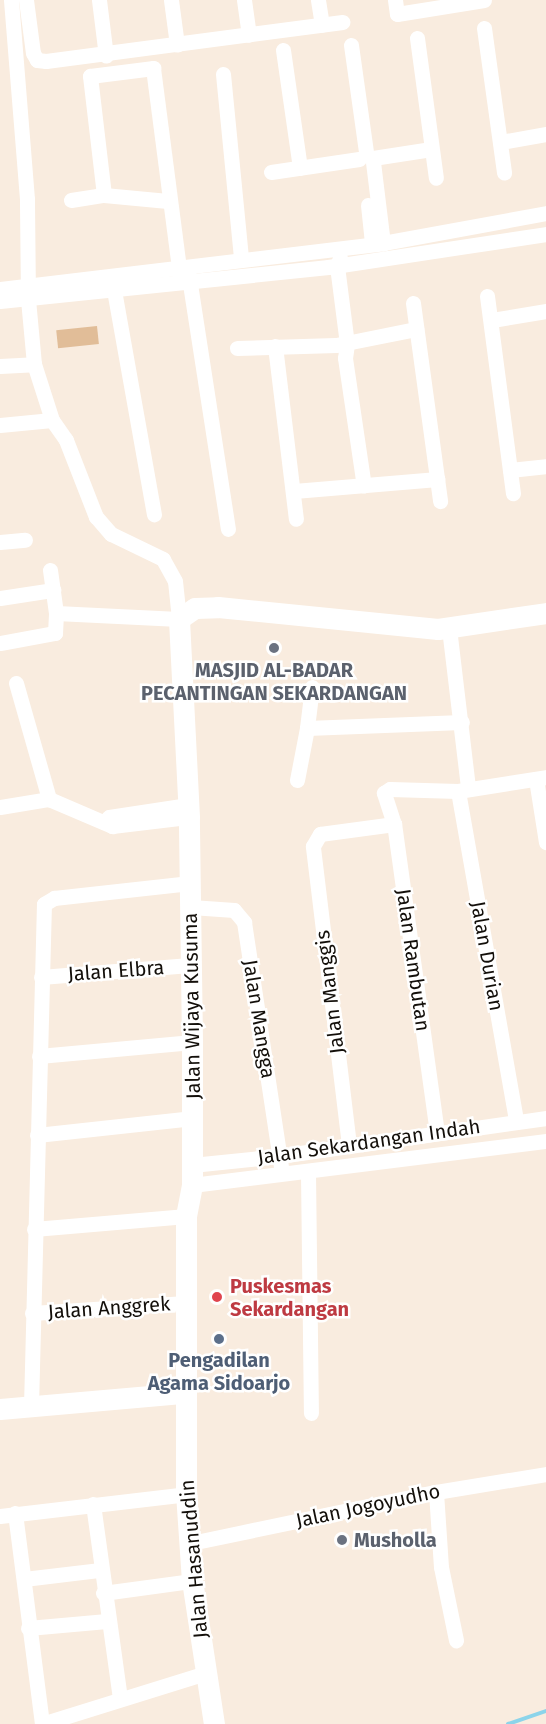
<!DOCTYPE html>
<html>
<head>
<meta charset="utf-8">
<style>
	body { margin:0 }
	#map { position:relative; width:546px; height:1724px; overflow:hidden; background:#f9ecdf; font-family:"Fira Sans",sans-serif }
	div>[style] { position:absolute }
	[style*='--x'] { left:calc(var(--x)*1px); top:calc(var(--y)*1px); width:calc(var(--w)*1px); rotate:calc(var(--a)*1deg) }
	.green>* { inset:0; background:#e1bd98; transform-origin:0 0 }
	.stream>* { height:4px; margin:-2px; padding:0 2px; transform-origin:2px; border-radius:2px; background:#8cd4ea }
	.street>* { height:15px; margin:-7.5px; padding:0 7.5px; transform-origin:7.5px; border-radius:7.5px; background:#fff }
	.secondary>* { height:21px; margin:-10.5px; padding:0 10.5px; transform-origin:10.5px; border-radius:10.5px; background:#fff }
	.dots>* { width:16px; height:16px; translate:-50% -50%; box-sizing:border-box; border:3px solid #fff; border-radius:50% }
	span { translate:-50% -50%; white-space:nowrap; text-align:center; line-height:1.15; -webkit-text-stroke:5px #fff; paint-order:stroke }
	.worship-label { font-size:20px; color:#5b616d; font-weight:700 }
	.left { translate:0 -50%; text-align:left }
	.street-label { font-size:20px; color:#130f0a }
	.health-label { font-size:20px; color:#be3a42; font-weight:700 }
	.service-label { font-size:20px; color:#4e5e75; font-weight:700 }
</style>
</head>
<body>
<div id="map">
	<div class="green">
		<i style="left:97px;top:326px;width:18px;height:41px;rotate:84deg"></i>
	</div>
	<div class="stream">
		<i style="--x:508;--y:1724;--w:40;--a:-18.9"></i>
	</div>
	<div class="street">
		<i style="--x:26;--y:0;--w:53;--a:82.5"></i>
		<i style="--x:33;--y:53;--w:8;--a:60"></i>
		<i style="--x:37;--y:60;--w:9;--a:6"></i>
		<i style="--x:46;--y:61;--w:299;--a:-7.5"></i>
		<i style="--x:99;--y:0;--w:56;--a:82.9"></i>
		<i style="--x:171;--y:0;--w:45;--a:82.4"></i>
		<i style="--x:244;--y:0;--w:35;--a:82"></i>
		<i style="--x:318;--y:0;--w:25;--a:81"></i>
		<i style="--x:395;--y:0;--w:14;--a:82"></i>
		<i style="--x:397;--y:14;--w:88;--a:-9.1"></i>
		<i style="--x:484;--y:28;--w:146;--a:82.1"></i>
		<i style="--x:417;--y:38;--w:141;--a:82.3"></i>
		<i style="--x:351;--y:45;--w:108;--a:82"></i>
		<i style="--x:283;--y:50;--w:119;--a:81.8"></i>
		<i style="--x:223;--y:74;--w:186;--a:84.4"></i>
		<i style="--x:501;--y:142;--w:46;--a:-10.1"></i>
		<i style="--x:373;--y:158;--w:59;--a:-8.8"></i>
		<i style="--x:373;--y:162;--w:82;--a:83"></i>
		<i style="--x:271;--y:172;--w:89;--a:-8.4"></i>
		<i style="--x:104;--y:195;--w:120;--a:-96.7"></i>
		<i style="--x:90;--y:76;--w:64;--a:-7.2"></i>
		<i style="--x:153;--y:68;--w:210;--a:82.6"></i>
		<i style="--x:71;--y:200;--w:33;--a:-9"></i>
		<i style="--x:104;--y:195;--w:64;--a:5.4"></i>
		<i style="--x:368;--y:205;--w:39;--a:84"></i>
		<i style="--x:340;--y:258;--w:9;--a:111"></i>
		<i style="--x:337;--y:266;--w:79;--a:82.7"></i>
		<i style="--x:347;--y:344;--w:14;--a:98"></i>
		<i style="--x:345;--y:358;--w:129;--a:81.6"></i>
		<i style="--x:188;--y:271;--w:261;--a:81.2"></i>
		<i style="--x:0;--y:289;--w:386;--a:-6.8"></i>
		<i style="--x:383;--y:243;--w:166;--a:-10.4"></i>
		<i style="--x:114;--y:290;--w:228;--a:79.9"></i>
		<i style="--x:487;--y:296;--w:199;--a:82.5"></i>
		<i style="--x:0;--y:301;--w:330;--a:-5.9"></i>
		<i style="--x:328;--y:267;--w:220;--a:-8.6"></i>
		<i style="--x:413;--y:303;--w:200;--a:82.2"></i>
		<i style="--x:492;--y:320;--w:55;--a:-9.5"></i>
		<i style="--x:275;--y:346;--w:174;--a:83.1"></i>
		<i style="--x:237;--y:348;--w:99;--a:-1.7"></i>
		<i style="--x:336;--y:345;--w:82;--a:-11.3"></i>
		<i style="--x:0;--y:366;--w:34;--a:-3"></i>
		<i style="--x:0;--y:425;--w:52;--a:-5.5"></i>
		<i style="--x:510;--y:470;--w:36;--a:-6"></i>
		<i style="--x:294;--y:491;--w:144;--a:-4.8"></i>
		<i style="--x:0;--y:542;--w:25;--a:-5"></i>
		<i style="--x:50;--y:570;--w:43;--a:82.1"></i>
		<i style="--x:0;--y:598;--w:54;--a:-8.6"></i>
		<i style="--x:449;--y:628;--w:161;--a:83.2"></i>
		<i style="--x:0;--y:643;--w:56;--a:-10.3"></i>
		<i style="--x:55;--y:633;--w:20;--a:-87"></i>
		<i style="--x:56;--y:613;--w:123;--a:2.8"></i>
		<i style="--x:179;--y:619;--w:38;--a:-96"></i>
		<i style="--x:175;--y:581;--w:25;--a:-119"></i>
		<i style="--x:163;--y:559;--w:58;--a:-154.3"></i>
		<i style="--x:111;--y:534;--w:23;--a:-131"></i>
		<i style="--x:96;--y:517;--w:83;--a:-111.3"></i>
		<i style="--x:66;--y:440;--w:24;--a:-125"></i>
		<i style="--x:52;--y:420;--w:59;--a:-107.8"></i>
		<i style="--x:34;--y:364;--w:65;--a:-95.3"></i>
		<i style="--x:28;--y:299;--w:100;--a:-90.6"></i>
		<i style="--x:27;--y:199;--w:200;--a:-94.6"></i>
		<i style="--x:16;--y:683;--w:121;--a:74.1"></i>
		<i style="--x:312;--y:687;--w:41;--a:97"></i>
		<i style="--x:307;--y:728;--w:155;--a:-2.2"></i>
		<i style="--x:536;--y:779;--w:64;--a:81"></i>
		<i style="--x:297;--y:780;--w:53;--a:-79.1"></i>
		<i style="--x:458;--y:791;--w:335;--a:80"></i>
		<i style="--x:0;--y:807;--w:50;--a:-9.3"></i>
		<i style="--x:49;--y:799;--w:69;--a:23.2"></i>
		<i style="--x:112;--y:826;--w:78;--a:-6.7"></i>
		<i style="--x:104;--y:822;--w:7;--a:-45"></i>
		<i style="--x:109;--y:817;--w:80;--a:-8.6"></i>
		<i style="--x:191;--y:907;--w:43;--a:4"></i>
		<i style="--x:234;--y:910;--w:16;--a:50"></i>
		<i style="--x:244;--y:922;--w:247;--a:81.4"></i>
		<i style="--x:41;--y:977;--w:149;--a:-4.6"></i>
		<i style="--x:39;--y:1056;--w:154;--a:-5.2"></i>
		<i style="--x:437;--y:1133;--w:312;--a:-97.9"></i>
		<i style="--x:394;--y:824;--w:33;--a:-108"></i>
		<i style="--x:384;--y:793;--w:7;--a:-34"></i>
		<i style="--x:390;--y:789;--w:68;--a:1.7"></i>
		<i style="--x:458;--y:791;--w:89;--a:-9"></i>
		<i style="--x:37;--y:1135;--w:157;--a:-6.2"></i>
		<i style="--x:349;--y:1145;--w:301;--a:-96.9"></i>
		<i style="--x:313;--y:846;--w:14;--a:-60"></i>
		<i style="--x:320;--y:834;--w:75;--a:-7.7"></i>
		<i style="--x:192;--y:1165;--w:87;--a:-5.9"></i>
		<i style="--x:279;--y:1156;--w:270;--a:-8.1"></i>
		<i style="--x:308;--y:1173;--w:240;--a:89.3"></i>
		<i style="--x:192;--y:1185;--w:357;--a:-7.1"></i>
		<i style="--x:34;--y:1229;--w:153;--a:-4.9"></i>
		<i style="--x:32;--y:1313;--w:154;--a:-3.7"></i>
		<i style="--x:31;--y:1406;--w:502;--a:-88.52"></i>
		<i style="--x:44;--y:904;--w:12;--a:-31"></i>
		<i style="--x:54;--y:898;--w:137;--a:-6.3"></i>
		<i style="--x:436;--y:1492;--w:75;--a:86.2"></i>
		<i style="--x:441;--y:1567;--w:75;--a:78.4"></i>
		<i style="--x:93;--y:1504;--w:196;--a:82.1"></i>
		<i style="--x:15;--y:1513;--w:213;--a:82.7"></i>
		<i style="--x:0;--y:1516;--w:187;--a:-6.7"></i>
		<i style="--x:191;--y:1543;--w:250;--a:-11.8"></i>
		<i style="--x:436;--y:1492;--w:111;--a:-9.3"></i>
		<i style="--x:24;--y:1579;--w:77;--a:-6.8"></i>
		<i style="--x:103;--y:1593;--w:90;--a:-7.7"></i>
		<i style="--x:28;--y:1628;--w:79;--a:-5.1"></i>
		<i style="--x:42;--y:1724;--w:172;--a:-17.3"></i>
	</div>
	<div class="secondary">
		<i style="--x:0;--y:1409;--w:185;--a:-5"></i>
		<i style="--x:214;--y:1724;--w:145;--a:-98.7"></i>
		<i style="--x:192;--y:1581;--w:87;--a:-93.9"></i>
		<i style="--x:186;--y:1494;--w:278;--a:-90"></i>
		<i style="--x:186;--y:1216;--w:32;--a:-79"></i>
		<i style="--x:192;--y:1185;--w:143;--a:-90"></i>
		<i style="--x:192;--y:1042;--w:225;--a:-90.8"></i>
		<i style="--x:189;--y:817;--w:198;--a:-92.9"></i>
		<i style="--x:179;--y:619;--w:19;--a:-35"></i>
		<i style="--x:195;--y:608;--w:23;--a:-2"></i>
		<i style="--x:218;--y:607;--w:221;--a:5.7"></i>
		<i style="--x:438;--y:629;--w:109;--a:-8.4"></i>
	</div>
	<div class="dots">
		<i style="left:274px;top:648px;background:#6b7280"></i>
		<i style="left:217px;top:1297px;background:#e0444e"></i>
		<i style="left:219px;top:1339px;background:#5c6f8a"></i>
		<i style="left:342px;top:1540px;background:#6b7280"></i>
	</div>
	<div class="worship-label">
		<span style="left:274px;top:682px">MASJID AL-BADAR<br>PECANTINGAN SEKARDANGAN</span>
		<span class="left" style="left:354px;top:1540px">Musholla</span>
	</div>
	<div class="street-label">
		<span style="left:487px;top:956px;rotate:80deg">Jalan Durian</span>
		<span style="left:413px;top:960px;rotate:82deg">Jalan Rambutan</span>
		<span style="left:116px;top:971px;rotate:-4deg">Jalan Elbra</span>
		<span style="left:330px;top:992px;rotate:-97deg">Jalan Manggis</span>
		<span style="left:192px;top:1006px;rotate:-91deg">Jalan Wijaya Kusuma</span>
		<span style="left:259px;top:1019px;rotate:81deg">Jalan Mangga</span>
		<span style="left:369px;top:1142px;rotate:-8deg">Jalan Sekardangan Indah</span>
		<span style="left:109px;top:1308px;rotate:-4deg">Jalan Anggrek</span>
		<span style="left:368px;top:1506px;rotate:-12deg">Jalan Jogoyudho</span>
		<span style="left:194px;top:1559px;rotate:-95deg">Jalan Hasanuddin</span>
	</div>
	<div class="health-label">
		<span class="left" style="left:230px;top:1298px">Puskesmas<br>Sekardangan</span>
	</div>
	<div class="service-label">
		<span style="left:219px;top:1372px">Pengadilan<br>Agama Sidoarjo</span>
	</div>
</div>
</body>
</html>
